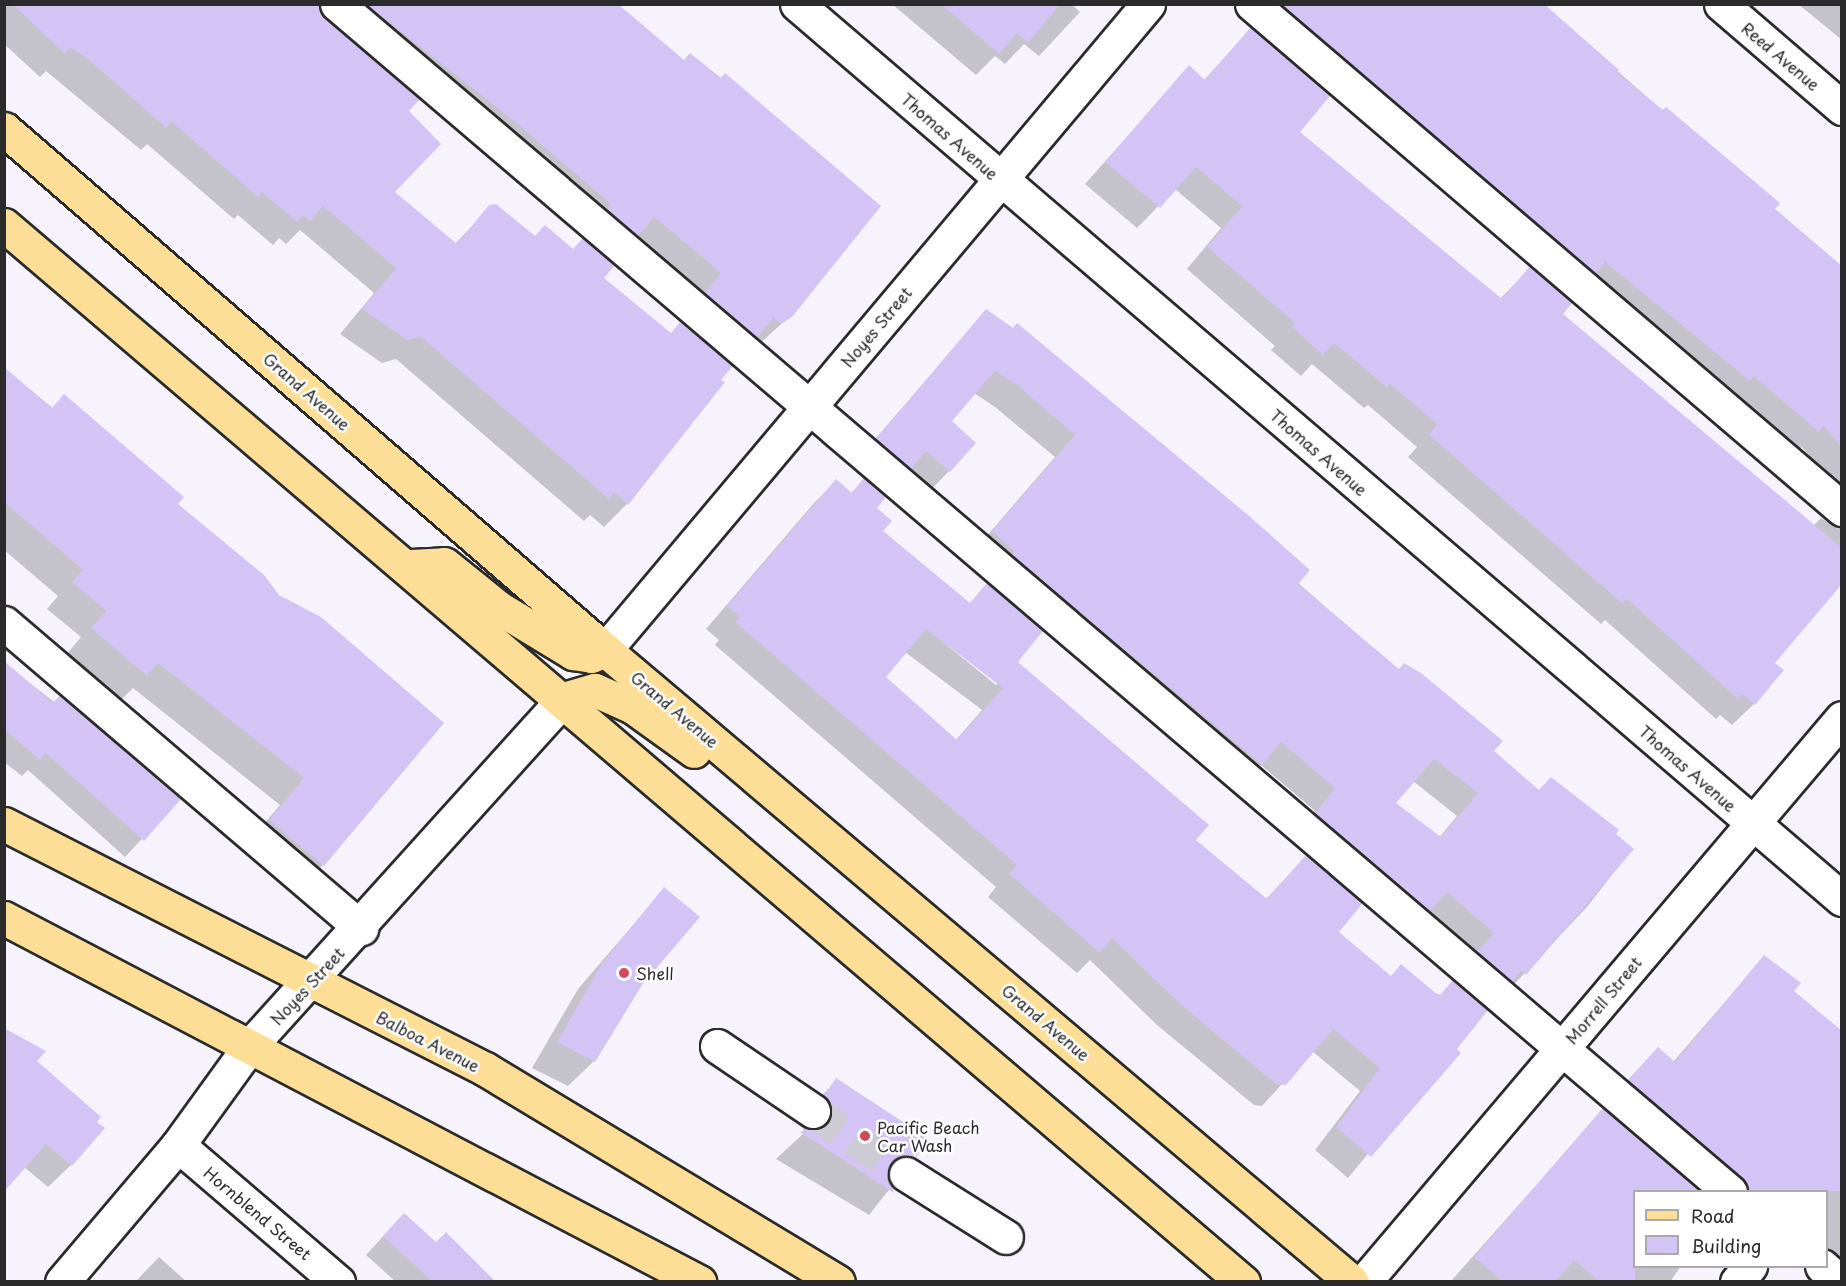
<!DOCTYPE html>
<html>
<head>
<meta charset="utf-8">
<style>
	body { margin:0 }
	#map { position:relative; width:1846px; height:1286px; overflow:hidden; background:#f6f3fd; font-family:"Playpen Sans",sans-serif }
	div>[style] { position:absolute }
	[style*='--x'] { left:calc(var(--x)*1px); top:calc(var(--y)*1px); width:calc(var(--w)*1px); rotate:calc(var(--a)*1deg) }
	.shadow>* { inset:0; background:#0003 }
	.building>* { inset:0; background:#d3c4f5 }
	.minor-tunnel>* { height:33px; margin-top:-16.5px; transform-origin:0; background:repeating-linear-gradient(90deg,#cdcbd3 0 33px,transparent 0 49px) }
	.roads { filter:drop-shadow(2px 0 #2b2b2b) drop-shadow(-2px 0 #2b2b2b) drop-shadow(0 2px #2b2b2b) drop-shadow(0 -2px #2b2b2b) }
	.minor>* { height:33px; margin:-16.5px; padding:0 16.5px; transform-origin:16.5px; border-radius:16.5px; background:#fff }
	.major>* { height:33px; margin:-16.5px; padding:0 16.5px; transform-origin:16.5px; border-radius:16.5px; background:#fcde96 }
	.dots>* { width:16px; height:16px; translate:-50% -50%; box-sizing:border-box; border:3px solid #fff; border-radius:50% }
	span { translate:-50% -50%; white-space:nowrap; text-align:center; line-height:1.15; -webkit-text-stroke:5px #fff; paint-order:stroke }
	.street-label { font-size:16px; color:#2b2b2b }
	.poi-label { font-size:16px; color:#2b2b2b }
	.left { translate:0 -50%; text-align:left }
	.frame { position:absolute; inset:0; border:6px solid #2b2b2b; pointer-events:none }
	.legend { position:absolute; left:1633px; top:1190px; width:195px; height:78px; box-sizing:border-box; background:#fff; border:2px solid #aaa; margin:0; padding:8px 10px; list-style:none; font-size:18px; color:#2b2b2b }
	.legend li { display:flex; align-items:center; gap:12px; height:30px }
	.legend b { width:30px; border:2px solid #aaa }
</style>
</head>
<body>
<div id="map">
	<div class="shadow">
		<i style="clip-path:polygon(4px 4px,616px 4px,790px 316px,756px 347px,321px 12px,407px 111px,393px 192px,455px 244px,490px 207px,602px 278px,627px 504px,604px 527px,590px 515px,584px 521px,396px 359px,382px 363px,340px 334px,374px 293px,300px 230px,286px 244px,279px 238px,273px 245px,238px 215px,234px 219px,147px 144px,141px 150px,46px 71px,40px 77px,4px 44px)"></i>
		<i style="clip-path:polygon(892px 4px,1071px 4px,1080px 12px,1039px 56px,1024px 44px,1005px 64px,995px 56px,976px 75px)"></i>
		<i style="clip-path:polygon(1255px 4px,1541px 4px,1842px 268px,1842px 577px,1773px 663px,1754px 704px,1732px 725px,1720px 715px,1716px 719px,1605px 620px,1601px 624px,1408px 457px,1417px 447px,1368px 405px,1364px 408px,1312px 364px,1301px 376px,1271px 350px,1275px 346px,1187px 269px,1221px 228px,1175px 189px,1137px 228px,1085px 184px,1189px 67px,1204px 80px,1251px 29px,1298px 132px,1500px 299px,1530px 268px,1561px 314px,1812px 527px,1821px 518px,1838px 529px,1825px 510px,1839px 493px,1802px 447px,1796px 453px)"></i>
		<i style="clip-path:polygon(1798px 4px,1842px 4px,1842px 40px)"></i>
		<i style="clip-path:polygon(evenodd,986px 311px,1538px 792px,1632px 849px,1587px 907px,1504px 995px,1294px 835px,1315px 811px,1261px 765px,1240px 786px,972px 553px,1055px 457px,995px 407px,974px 393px,950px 421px,949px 471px,928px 493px,856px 461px,986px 311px,1413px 781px,1457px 816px,1439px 838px,1393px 803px,1413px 781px)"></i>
		<i style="clip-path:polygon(4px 369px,263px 576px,323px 865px,298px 891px,245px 846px,280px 805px,133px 688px,121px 700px,67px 654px,81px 637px,47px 609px,58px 596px,4px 550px)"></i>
		<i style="clip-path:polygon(evenodd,864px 480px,880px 531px,969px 604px,987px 585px,1016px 662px,1194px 840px,1265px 900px,1306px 857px,1337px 932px,1390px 977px,1486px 1011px,1348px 1178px,1315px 1150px,1360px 1091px,1312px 1051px,1262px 1106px,1254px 1105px,1157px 1025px,1090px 960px,1077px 973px,988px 897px,996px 887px,715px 645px,719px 640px,706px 629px,814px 503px,836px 481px,850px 494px,864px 480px,921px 624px,998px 683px,996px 685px,921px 624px,864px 480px,905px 652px,982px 710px,955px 741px,883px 677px,905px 652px)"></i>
		<i style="clip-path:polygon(4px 663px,179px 799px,125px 857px,28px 770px,22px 776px,4px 762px)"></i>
		<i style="clip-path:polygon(664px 889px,641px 984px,594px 1061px,568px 1086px,532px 1068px,578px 989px)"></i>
		<i style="clip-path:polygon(1764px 957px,1792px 992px,1842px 1100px,1842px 1282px,1826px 1266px,1826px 1192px,1714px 1192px,1610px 1100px,1640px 1067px,1673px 1062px)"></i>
		<i style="clip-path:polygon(35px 1061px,71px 1165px,48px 1187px,24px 1167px)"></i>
		<i style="clip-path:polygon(836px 1080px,915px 1157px,869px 1215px,776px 1159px,805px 1132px,799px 1122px)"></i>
		<i style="clip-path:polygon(1603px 1110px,1698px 1192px,1634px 1192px,1634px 1266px,1681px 1266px,1670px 1282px,1452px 1280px)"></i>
		<i style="clip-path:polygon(386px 1233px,436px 1244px,446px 1234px,492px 1282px,396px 1282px,366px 1255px)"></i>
		<i style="clip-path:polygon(159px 1257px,187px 1282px,135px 1282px)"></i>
	</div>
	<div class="building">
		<i style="clip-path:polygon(12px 4px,319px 4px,325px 18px,420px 99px,409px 111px,441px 144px,395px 192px,457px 244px,489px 205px,496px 204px,535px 236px,545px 225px,573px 249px,583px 238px,615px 265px,604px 278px,671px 333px,680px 322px,733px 366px,721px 380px,725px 382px,628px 505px,614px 492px,609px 499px,421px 337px,407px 340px,362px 309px,396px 268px,323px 206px,310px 221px,303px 215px,297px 222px,262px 192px,258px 197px,171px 121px,166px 128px,87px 58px,70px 48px,65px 54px)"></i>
		<i style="clip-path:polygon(366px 4px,618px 4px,684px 60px,690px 53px,721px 78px,725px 73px,881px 206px,792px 317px,781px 324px,773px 318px,757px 338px,705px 293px,721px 273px,654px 217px,638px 236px,607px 209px,611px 204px,520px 126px)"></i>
		<i style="clip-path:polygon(941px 4px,1060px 4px,1028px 43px,1017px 33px,999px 54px)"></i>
		<i style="clip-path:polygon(1281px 4px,1544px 4px,1619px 70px,1617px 73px,1663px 110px,1666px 107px,1780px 203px,1775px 209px,1842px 266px,1842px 448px,1824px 426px,1819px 432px,1754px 376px,1750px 381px,1605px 262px,1596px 274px)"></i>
		<i style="clip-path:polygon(1251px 27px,1330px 96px,1300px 132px,1502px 299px,1530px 266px,1572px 303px,1563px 314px,1842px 548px,1842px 584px,1775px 663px,1784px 670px,1755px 705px,1742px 694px,1738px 699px,1627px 599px,1623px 604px,1429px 435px,1437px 424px,1390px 384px,1387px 387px,1334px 343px,1323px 355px,1292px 327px,1295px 323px,1207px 247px,1242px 206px,1196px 167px,1160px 208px,1105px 162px,1189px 65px,1205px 80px)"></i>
		<i style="clip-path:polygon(evenodd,986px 309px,1013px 328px,1017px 323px,1248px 515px,1310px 570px,1298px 584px,1399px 669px,1404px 663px,1421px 673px,1503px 741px,1494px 751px,1539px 790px,1551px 777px,1619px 830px,1616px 834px,1634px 849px,1526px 975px,1521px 971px,1512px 982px,1477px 952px,1494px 933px,1447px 892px,1430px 911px,1315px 813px,1335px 788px,1281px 742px,1262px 765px,1012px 555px,1015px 552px,992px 531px,1075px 435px,1017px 385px,995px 371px,952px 421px,976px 443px,950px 472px,926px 451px,911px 469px,876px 439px,986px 309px,1434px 759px,1478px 793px,1441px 837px,1396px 803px,1434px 759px)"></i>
		<i style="clip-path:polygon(4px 367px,52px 408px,64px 394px,184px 497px,178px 504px,264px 575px,279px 595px,321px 617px,444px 723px,324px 866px,269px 820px,304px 778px,158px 663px,147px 676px,91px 628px,106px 611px,72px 582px,83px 570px,4px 502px)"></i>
		<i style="clip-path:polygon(evenodd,864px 478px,886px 497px,877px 508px,892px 521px,883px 531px,970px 603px,987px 583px,1043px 631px,1018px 662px,1209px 825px,1196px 840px,1267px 899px,1306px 855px,1363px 903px,1339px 932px,1391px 976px,1401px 964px,1439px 996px,1453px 980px,1488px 1010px,1457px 1049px,1461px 1053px,1371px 1157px,1336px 1127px,1380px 1068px,1333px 1029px,1286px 1085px,1276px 1084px,1179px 1003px,1112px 938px,1100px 953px,1009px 874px,1017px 865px,735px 622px,740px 617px,727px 606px,836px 479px,852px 493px,864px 478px,926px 629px,1003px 688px,957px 740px,886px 677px,926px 629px)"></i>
		<i style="clip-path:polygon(4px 661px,53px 703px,60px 695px,181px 799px,144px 841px,46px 753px,40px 760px,4px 729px)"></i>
		<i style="clip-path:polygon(664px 887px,700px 917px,642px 985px,595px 1062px,557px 1042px,603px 962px)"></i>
		<i style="clip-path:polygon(1764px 955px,1801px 983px,1794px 991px,1842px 1031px,1842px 1191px,1748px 1191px,1742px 1178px,1628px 1080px,1658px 1047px,1675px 1062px)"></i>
		<i style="clip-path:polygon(4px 1028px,46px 1051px,37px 1061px,101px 1117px,97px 1122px,105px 1128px,72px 1166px,46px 1144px,4px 1192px)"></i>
		<i style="clip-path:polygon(836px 1078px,929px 1139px,916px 1158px,906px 1155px,891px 1164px,887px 1174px,894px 1193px,800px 1132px,829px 1121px,830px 1103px,824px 1096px)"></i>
		<i style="clip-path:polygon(1603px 1108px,1701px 1191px,1635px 1191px,1635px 1281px,1599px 1281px,1574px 1260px,1556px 1281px,1502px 1281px,1474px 1257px)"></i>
		<i style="clip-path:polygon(404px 1213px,436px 1242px,446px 1232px,495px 1281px,432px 1281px,383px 1236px)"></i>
	</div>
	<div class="minor-tunnel">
		<i style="--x:813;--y:1111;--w:112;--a:34.1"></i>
	</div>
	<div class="roads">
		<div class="minor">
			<i style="--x:337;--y:4;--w:1831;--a:40.46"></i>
			<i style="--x:797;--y:4;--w:1376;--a:40.58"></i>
			<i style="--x:1252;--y:4;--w:777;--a:40.56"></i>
			<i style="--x:1721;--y:4;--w:160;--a:40.7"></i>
			<i style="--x:4;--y:623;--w:470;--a:40.5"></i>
			<i style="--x:605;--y:650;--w:844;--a:-49.95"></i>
			<i style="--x:717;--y:1046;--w:116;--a:34.1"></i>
			<i style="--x:178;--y:1145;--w:211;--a:40.6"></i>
			<i style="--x:906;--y:1174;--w:118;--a:32.2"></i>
			<i style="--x:1822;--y:1266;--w:24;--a:42"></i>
			<i style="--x:62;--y:1282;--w:180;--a:-49.7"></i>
			<i style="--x:178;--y:1145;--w:121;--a:-54.1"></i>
			<i style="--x:249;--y:1047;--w:469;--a:-47.9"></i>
			<i style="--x:1364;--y:1282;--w:739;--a:-49.72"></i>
			<i style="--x:1737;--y:1282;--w:21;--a:-51"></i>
		</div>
		<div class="major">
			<i style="--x:4;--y:129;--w:795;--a:40.92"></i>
			<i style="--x:605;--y:650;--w:978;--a:40.23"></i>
			<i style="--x:4;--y:225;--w:1629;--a:40.47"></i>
			<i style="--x:411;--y:566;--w:33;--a:-3"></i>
			<i style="--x:444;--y:564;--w:70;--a:38.7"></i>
			<i style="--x:499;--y:608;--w:87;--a:31.3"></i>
			<i style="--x:573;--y:653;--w:18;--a:9"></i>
			<i style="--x:591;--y:656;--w:15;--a:-23"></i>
			<i style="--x:563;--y:699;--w:33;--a:-16"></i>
			<i style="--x:595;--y:690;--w:42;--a:24.1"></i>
			<i style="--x:633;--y:707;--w:75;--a:35.8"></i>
			<i style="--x:4;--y:824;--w:540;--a:26.99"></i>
			<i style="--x:485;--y:1069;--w:412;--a:31.1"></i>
			<i style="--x:4;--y:918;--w:785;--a:27.64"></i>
		</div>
	</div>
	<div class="dots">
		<i style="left:624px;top:973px;background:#d1495b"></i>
		<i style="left:865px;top:1136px;background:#d1495b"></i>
	</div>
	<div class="street-label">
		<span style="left:1781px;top:56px;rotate:40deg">Reed Avenue</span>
		<span style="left:950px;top:136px;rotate:41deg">Thomas Avenue</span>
		<span style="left:876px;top:327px;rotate:-50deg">Noyes Street</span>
		<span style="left:307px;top:391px;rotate:41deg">Grand Avenue</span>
		<span style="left:1319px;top:452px;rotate:41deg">Thomas Avenue</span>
		<span style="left:675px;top:709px;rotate:40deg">Grand Avenue</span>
		<span style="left:1688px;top:768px;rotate:41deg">Thomas Avenue</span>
		<span style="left:307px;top:986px;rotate:-47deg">Noyes Street</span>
		<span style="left:1603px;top:1000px;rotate:-50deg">Morrell Street</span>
		<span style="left:1046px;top:1022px;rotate:40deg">Grand Avenue</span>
		<span style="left:428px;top:1041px;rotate:27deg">Balboa Avenue</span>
		<span style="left:258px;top:1213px;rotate:40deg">Hornblend Street</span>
	</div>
	<div class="poi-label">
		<span class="left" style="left:636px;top:973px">Shell</span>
		<span class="left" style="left:877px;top:1136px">Pacific Beach<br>Car Wash</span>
	</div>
	<div class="frame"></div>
	<ul class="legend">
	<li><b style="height:8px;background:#fcde96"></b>Road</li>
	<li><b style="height:16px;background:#d3c4f5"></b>Building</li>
	</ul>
</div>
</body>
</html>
